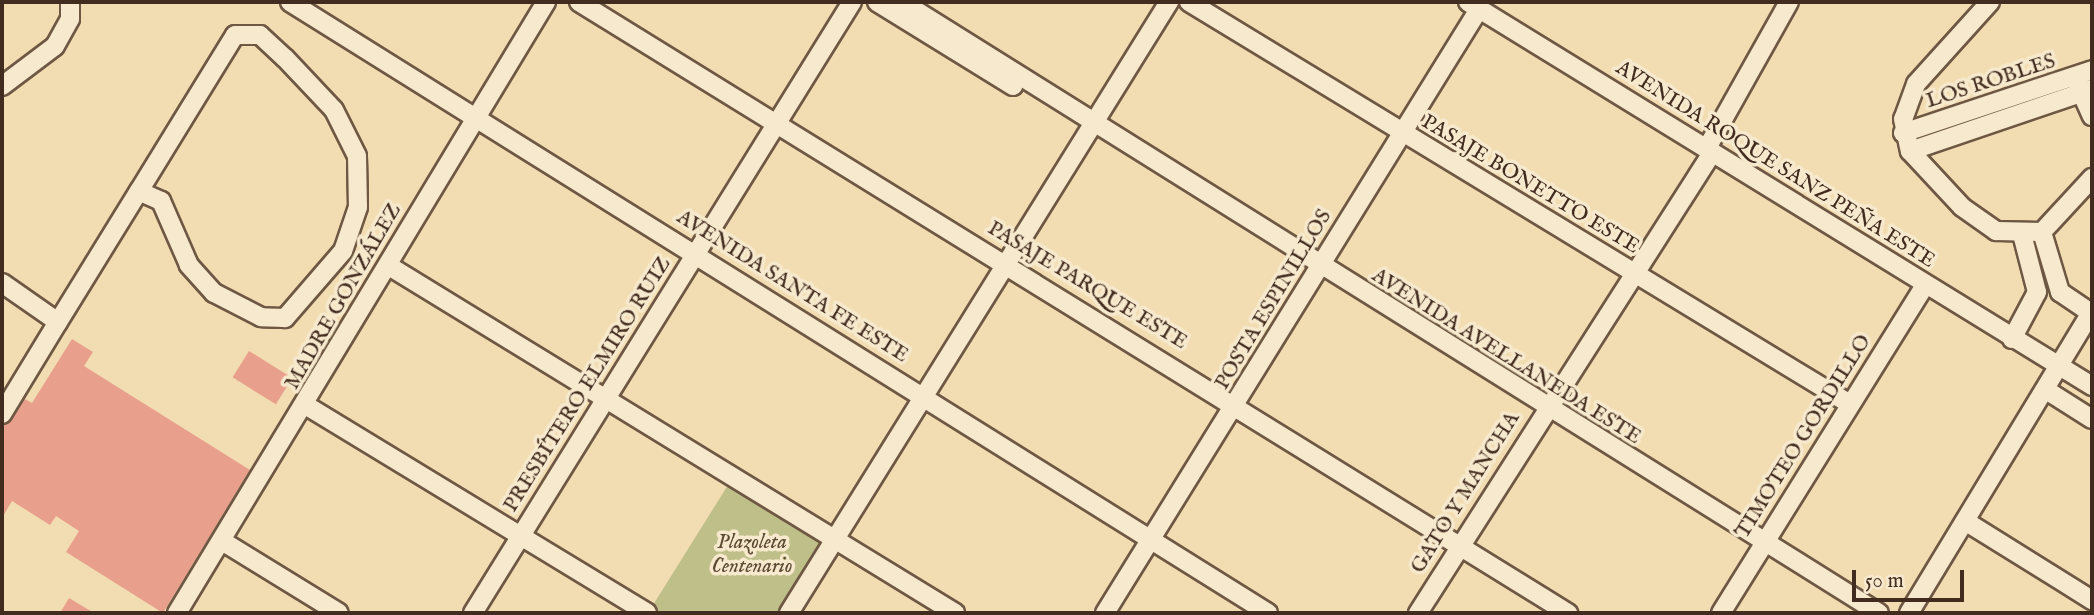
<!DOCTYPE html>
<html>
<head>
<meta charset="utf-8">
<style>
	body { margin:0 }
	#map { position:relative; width:2094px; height:615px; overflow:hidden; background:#f2ddb2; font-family:"IM FELL English",serif }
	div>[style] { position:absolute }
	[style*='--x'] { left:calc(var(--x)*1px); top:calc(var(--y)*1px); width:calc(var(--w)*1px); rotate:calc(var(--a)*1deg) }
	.green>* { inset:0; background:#bfbf89 }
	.building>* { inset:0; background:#e8a08c; transform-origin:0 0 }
	.roads { filter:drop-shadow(2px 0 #6e5844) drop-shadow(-2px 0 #6e5844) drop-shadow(0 2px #6e5844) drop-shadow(0 -2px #6e5844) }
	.minor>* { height:18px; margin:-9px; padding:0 9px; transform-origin:9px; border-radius:9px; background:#f7e9cd }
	span { translate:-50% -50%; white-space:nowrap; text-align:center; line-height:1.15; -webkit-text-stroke:7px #f7e9cd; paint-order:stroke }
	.street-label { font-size:21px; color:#422b1f }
	.park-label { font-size:21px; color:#5b4934; font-style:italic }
	.frame { position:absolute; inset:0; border:4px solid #422b1f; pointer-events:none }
	.scale { position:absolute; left:1852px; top:570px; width:112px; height:32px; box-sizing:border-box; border:4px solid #422b1f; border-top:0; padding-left:9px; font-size:21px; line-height:24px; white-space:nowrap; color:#422b1f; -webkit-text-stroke:5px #f7e9cd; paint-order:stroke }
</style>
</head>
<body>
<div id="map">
	<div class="green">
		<i style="clip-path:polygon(733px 477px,835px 539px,789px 613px,648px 613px)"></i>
	</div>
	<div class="building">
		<i style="clip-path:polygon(72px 339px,93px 352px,84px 366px,250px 470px,163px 613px,66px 552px,79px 531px,56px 516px,50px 525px,12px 501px,2px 518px,2px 425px,25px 399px,32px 403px)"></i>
		<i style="left:249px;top:351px;width:51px;height:31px;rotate:32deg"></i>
		<i style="clip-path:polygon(69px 598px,94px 613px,60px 613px)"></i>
	</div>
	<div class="roads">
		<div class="minor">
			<i style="--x:290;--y:2;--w:1153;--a:31.99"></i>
			<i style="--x:579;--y:2;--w:1163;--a:31.71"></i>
			<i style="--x:877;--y:2;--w:160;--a:31.7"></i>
			<i style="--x:902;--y:2;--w:1152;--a:32.02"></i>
			<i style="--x:1189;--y:2;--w:774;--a:31.31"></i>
			<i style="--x:1468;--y:2;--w:733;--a:31.61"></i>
			<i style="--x:1990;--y:2;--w:110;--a:132.1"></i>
			<i style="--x:1916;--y:84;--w:37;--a:110"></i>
			<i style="--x:1903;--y:119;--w:33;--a:78"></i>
			<i style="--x:1910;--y:151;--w:76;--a:47.1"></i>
			<i style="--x:1962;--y:207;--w:42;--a:35.2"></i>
			<i style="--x:1996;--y:231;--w:46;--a:1.2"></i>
			<i style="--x:2042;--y:232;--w:74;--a:-47.2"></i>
			<i style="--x:2078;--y:85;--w:34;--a:66"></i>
			<i style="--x:2;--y:86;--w:66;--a:-37"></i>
			<i style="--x:55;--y:46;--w:31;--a:-61"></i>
			<i style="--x:70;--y:19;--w:17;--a:-90"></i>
			<i style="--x:1903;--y:133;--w:199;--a:-18.4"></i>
			<i style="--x:1707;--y:148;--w:167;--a:-60.7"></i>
			<i style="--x:1910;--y:151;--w:192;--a:-18.8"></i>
			<i style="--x:2042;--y:232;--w:63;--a:73.3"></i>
			<i style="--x:2060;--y:292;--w:37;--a:34"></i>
			<i style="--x:389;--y:266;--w:664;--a:31.51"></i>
			<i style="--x:2;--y:283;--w:68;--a:34.9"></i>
			<i style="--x:2012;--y:339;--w:53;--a:-62"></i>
			<i style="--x:2037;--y:292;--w:60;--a:-104.5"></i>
			<i style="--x:2046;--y:390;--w:54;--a:32.2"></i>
			<i style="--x:307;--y:406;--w:398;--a:31.3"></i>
			<i style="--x:2;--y:414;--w:108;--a:-58.7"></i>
			<i style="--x:58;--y:322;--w:154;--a:-58.3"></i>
			<i style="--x:139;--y:191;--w:183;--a:-58.4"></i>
			<i style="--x:235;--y:35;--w:25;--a:0"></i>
			<i style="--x:260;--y:35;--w:34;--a:43"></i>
			<i style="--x:285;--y:58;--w:71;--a:46.7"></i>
			<i style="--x:334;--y:110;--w:51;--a:63.4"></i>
			<i style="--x:357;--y:156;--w:51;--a:88.9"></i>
			<i style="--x:358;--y:207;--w:46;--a:108.8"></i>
			<i style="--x:343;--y:251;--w:89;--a:130.9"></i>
			<i style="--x:285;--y:318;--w:24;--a:-178"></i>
			<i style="--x:261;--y:317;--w:53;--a:-152.9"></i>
			<i style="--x:214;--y:293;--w:38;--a:-132"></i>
			<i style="--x:189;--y:265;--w:70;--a:-113.6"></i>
			<i style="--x:161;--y:201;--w:24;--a:-156"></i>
			<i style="--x:1965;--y:521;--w:150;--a:31.9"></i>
			<i style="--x:222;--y:541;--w:137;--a:31.6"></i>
			<i style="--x:177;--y:613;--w:714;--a:-58.87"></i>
			<i style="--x:473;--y:613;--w:719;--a:-58.19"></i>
			<i style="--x:789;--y:613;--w:720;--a:-58.12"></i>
			<i style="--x:1105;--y:613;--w:710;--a:-58.23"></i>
			<i style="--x:1418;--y:613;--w:546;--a:-57.42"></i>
			<i style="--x:1721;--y:613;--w:386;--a:-58.1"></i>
			<i style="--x:1909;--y:613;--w:353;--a:-58.8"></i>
		</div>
	</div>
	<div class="street-label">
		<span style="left:1991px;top:82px;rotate:-18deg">LOS ROBLES</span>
		<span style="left:1775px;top:165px;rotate:32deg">AVENIDA ROQUE SANZ PEÑA ESTE</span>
		<span style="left:1530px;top:185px;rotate:31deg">PASAJE BONETTO ESTE</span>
		<span style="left:1087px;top:286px;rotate:31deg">PASAJE PARQUE ESTE</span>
		<span style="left:792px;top:287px;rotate:32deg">AVENIDA SANTA FE ESTE</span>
		<span style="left:344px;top:297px;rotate:-60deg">MADRE GONZÁLEZ</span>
		<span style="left:1274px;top:300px;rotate:-59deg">POSTA ESPINILLOS</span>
		<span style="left:1506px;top:357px;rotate:32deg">AVENIDA AVELLANEDA ESTE</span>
		<span style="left:588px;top:385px;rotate:-58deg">PRESBÍTERO ELMIRO RUIZ</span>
		<span style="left:1804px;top:437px;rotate:-58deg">TIMOTEO GORDILLO</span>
		<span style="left:1466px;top:493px;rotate:-58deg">GATO Y MANCHA</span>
	</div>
	<div class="park-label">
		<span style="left:752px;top:555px">Plazoleta<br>Centenario</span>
	</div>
	<div class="frame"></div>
	<div class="scale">50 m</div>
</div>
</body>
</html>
